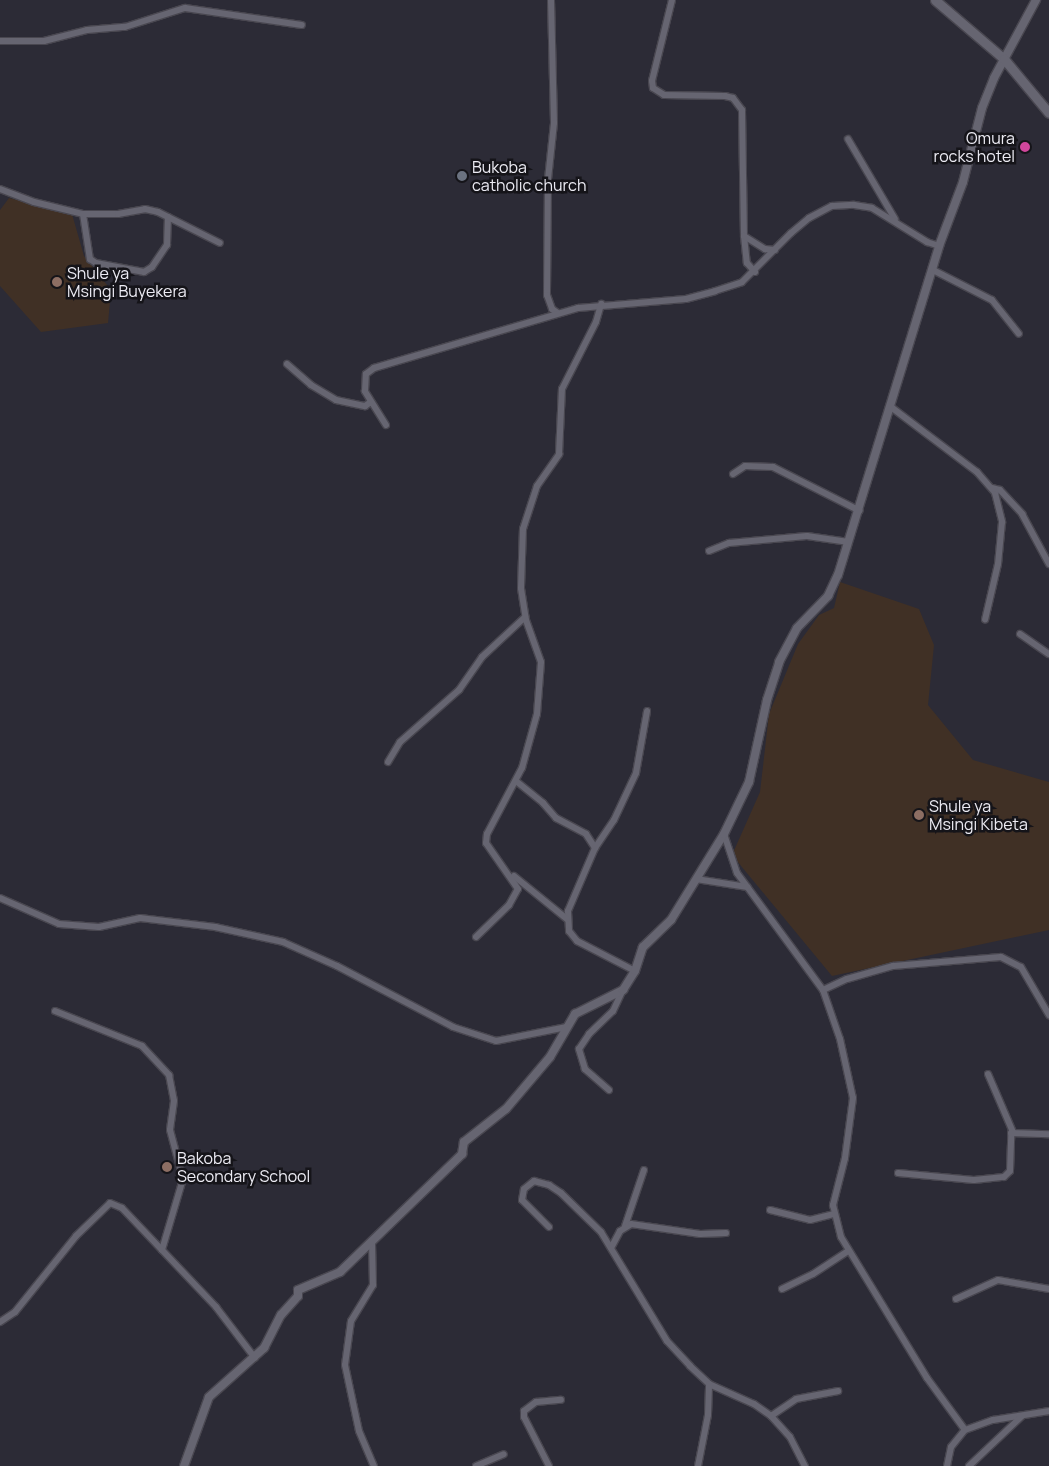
<!DOCTYPE html>
<html>
<head>
<meta charset="utf-8">
<style>
	body { margin:0 }
	#map { position:relative; width:1049px; height:1466px; overflow:hidden; background:#2c2b36; font-family:Manrope,sans-serif }
	div>[style] { position:absolute }
	[style*='--x'] { left:calc(var(--x)*1px); top:calc(var(--y)*1px); width:calc(var(--w)*1px); rotate:calc(var(--a)*1deg) }
	.education>* { inset:0; background:#403025 }
	.roads { filter:drop-shadow(1px 0 #494750) drop-shadow(-1px 0 #494750) drop-shadow(0 1px #494750) drop-shadow(0 -1px #494750) }
	.minor>* { height:6px; margin:-3px; padding:0 3px; transform-origin:3px; border-radius:3px; background:#666571 }
	.tertiary>* { height:8px; margin:-4px; padding:0 4px; transform-origin:4px; border-radius:4px; background:#666571 }
	.secondary>* { height:9px; margin:-4.5px; padding:0 4.5px; transform-origin:4.5px; border-radius:4.5px; background:#666571 }
	.dots>* { width:14px; height:14px; translate:-50% -50%; box-sizing:border-box; border:2px solid #151419; border-radius:50% }
	span { translate:-50% -50%; white-space:nowrap; text-align:center; line-height:1.15; -webkit-text-stroke:5px #151419; paint-order:stroke }
	.poi-label { font-size:16px; color:#ecebf3 }
	.right { translate:-100% -50%; text-align:right }
	.left { translate:0 -50%; text-align:left }
</style>
</head>
<body>
<div id="map">
	<div class="education">
		<i style="clip-path:polygon(9px 198px,72px 214px,84px 256px,111px 290px,108px 323px,41px 332px,0 286px,0 210px)"></i>
		<i style="clip-path:polygon(840px 582px,919px 609px,934px 645px,928px 705px,973px 760px,1049px 782px,1049px 930px,832px 976px,732px 855px,760px 792px,769px 714px,798px 644px,819px 615px,834px 608px)"></i>
	</div>
	<div class="roads">
		<div class="minor">
			<i style="--x:551;--y:0;--w:123;--a:88.6"></i>
			<i style="--x:554;--y:123;--w:56;--a:96.1"></i>
			<i style="--x:548;--y:179;--w:116;--a:90.5"></i>
			<i style="--x:547;--y:295;--w:15;--a:70"></i>
			<i style="--x:552;--y:309;--w:7;--a:34"></i>
			<i style="--x:672;--y:0;--w:83;--a:103.9"></i>
			<i style="--x:652;--y:81;--w:7;--a:82"></i>
			<i style="--x:653;--y:88;--w:13;--a:32"></i>
			<i style="--x:664;--y:95;--w:61;--a:0.9"></i>
			<i style="--x:725;--y:96;--w:8;--a:14"></i>
			<i style="--x:733;--y:98;--w:15;--a:53"></i>
			<i style="--x:742;--y:110;--w:126;--a:89.1"></i>
			<i style="--x:744;--y:236;--w:27;--a:84"></i>
			<i style="--x:747;--y:263;--w:12;--a:48"></i>
			<i style="--x:0;--y:41;--w:44;--a:0"></i>
			<i style="--x:44;--y:41;--w:44;--a:-14.3"></i>
			<i style="--x:87;--y:30;--w:38;--a:-5"></i>
			<i style="--x:125;--y:27;--w:63;--a:-17.6"></i>
			<i style="--x:185;--y:8;--w:118;--a:8.3"></i>
			<i style="--x:848;--y:139;--w:93;--a:59.6"></i>
			<i style="--x:0;--y:189;--w:36;--a:21"></i>
			<i style="--x:34;--y:202;--w:50;--a:13.8"></i>
			<i style="--x:83;--y:214;--w:46;--a:81.2"></i>
			<i style="--x:90;--y:259;--w:7;--a:34"></i>
			<i style="--x:96;--y:263;--w:49;--a:10.6"></i>
			<i style="--x:144;--y:272;--w:9;--a:-32"></i>
			<i style="--x:152;--y:267;--w:27;--a:-56"></i>
			<i style="--x:167;--y:245;--w:28;--a:-88"></i>
			<i style="--x:83;--y:214;--w:35;--a:0"></i>
			<i style="--x:118;--y:214;--w:27;--a:-10"></i>
			<i style="--x:145;--y:209;--w:13;--a:13"></i>
			<i style="--x:158;--y:212;--w:69;--a:26.6"></i>
			<i style="--x:744;--y:236;--w:25;--a:32"></i>
			<i style="--x:765;--y:249;--w:10;--a:6"></i>
			<i style="--x:933;--y:270;--w:66;--a:27"></i>
			<i style="--x:992;--y:300;--w:43;--a:51.5"></i>
			<i style="--x:287;--y:364;--w:32;--a:41"></i>
			<i style="--x:311;--y:385;--w:29;--a:31"></i>
			<i style="--x:336;--y:400;--w:30;--a:12"></i>
			<i style="--x:365;--y:406;--w:7;--a:-34"></i>
			<i style="--x:891;--y:407;--w:108;--a:37.1"></i>
			<i style="--x:977;--y:472;--w:28;--a:49"></i>
			<i style="--x:995;--y:493;--w:30;--a:76"></i>
			<i style="--x:1002;--y:522;--w:42;--a:95.4"></i>
			<i style="--x:998;--y:564;--w:57;--a:103.1"></i>
			<i style="--x:386;--y:425;--w:40;--a:-122"></i>
			<i style="--x:365;--y:391;--w:17;--a:-87"></i>
			<i style="--x:366;--y:374;--w:10;--a:-37"></i>
			<i style="--x:374;--y:368;--w:213;--a:-16.4"></i>
			<i style="--x:578;--y:308;--w:108;--a:-4.8"></i>
			<i style="--x:686;--y:299;--w:30;--a:-15"></i>
			<i style="--x:715;--y:291;--w:28;--a:-18"></i>
			<i style="--x:742;--y:282;--w:69;--a:-45"></i>
			<i style="--x:791;--y:233;--w:23;--a:-40"></i>
			<i style="--x:809;--y:218;--w:26;--a:-28"></i>
			<i style="--x:832;--y:206;--w:22;--a:-3"></i>
			<i style="--x:854;--y:205;--w:18;--a:9"></i>
			<i style="--x:872;--y:208;--w:65;--a:31.7"></i>
			<i style="--x:927;--y:242;--w:13;--a:18"></i>
			<i style="--x:733;--y:474;--w:14;--a:-34"></i>
			<i style="--x:745;--y:466;--w:28;--a:2"></i>
			<i style="--x:773;--y:467;--w:97;--a:26.8"></i>
			<i style="--x:992;--y:488;--w:8;--a:14"></i>
			<i style="--x:1000;--y:490;--w:33;--a:47"></i>
			<i style="--x:1022;--y:514;--w:57;--a:61.6"></i>
			<i style="--x:709;--y:551;--w:22;--a:-22"></i>
			<i style="--x:729;--y:543;--w:78;--a:-5.1"></i>
			<i style="--x:807;--y:536;--w:42;--a:8.1"></i>
			<i style="--x:1020;--y:634;--w:35;--a:35"></i>
			<i style="--x:388;--y:762;--w:23;--a:-59"></i>
			<i style="--x:400;--y:742;--w:79;--a:-41.4"></i>
			<i style="--x:459;--y:690;--w:40;--a:-55.1"></i>
			<i style="--x:482;--y:657;--w:59;--a:-42.9"></i>
			<i style="--x:516;--y:781;--w:35;--a:39"></i>
			<i style="--x:543;--y:803;--w:20;--a:49"></i>
			<i style="--x:556;--y:818;--w:34;--a:28"></i>
			<i style="--x:586;--y:834;--w:17;--a:57"></i>
			<i style="--x:595;--y:848;--w:69;--a:113.2"></i>
			<i style="--x:568;--y:911;--w:20;--a:87"></i>
			<i style="--x:569;--y:931;--w:13;--a:51"></i>
			<i style="--x:577;--y:941;--w:65;--a:27.3"></i>
			<i style="--x:724;--y:834;--w:41;--a:71.6"></i>
			<i style="--x:737;--y:873;--w:145;--a:53.7"></i>
			<i style="--x:823;--y:990;--w:52;--a:70.9"></i>
			<i style="--x:840;--y:1039;--w:60;--a:77.6"></i>
			<i style="--x:853;--y:1098;--w:61;--a:97.6"></i>
			<i style="--x:845;--y:1158;--w:49;--a:104.3"></i>
			<i style="--x:833;--y:1205;--w:33;--a:76"></i>
			<i style="--x:841;--y:1237;--w:165;--a:58.6"></i>
			<i style="--x:927;--y:1378;--w:64;--a:53.8"></i>
			<i style="--x:595;--y:848;--w:34;--a:-56"></i>
			<i style="--x:614;--y:820;--w:52;--a:-64.9"></i>
			<i style="--x:636;--y:773;--w:63;--a:-79.9"></i>
			<i style="--x:514;--y:876;--w:68;--a:39.1"></i>
			<i style="--x:696;--y:879;--w:52;--a:8.9"></i>
			<i style="--x:0;--y:898;--w:64;--a:23.8"></i>
			<i style="--x:59;--y:924;--w:40;--a:4.3"></i>
			<i style="--x:99;--y:927;--w:42;--a:-12.4"></i>
			<i style="--x:140;--y:918;--w:76;--a:6.8"></i>
			<i style="--x:215;--y:927;--w:70;--a:12.4"></i>
			<i style="--x:283;--y:942;--w:59;--a:24"></i>
			<i style="--x:337;--y:966;--w:131;--a:27.7"></i>
			<i style="--x:453;--y:1027;--w:45;--a:18"></i>
			<i style="--x:496;--y:1041;--w:72;--a:-11.2"></i>
			<i style="--x:476;--y:937;--w:46;--a:-44.1"></i>
			<i style="--x:509;--y:905;--w:18;--a:-61"></i>
			<i style="--x:518;--y:889;--w:56;--a:-124.8"></i>
			<i style="--x:486;--y:843;--w:9;--a:-84"></i>
			<i style="--x:487;--y:834;--w:75;--a:-62.1"></i>
			<i style="--x:522;--y:768;--w:56;--a:-74.5"></i>
			<i style="--x:537;--y:714;--w:52;--a:-85.6"></i>
			<i style="--x:541;--y:662;--w:45;--a:-109.7"></i>
			<i style="--x:526;--y:620;--w:32;--a:-99"></i>
			<i style="--x:521;--y:588;--w:59;--a:-88.1"></i>
			<i style="--x:523;--y:529;--w:45;--a:-72"></i>
			<i style="--x:537;--y:486;--w:39;--a:-55"></i>
			<i style="--x:559;--y:454;--w:65;--a:-87.4"></i>
			<i style="--x:562;--y:389;--w:75;--a:-63.1"></i>
			<i style="--x:596;--y:322;--w:19;--a:-74"></i>
			<i style="--x:823;--y:990;--w:26;--a:-25"></i>
			<i style="--x:847;--y:979;--w:48;--a:-15.8"></i>
			<i style="--x:893;--y:966;--w:108;--a:-4.8"></i>
			<i style="--x:1001;--y:957;--w:22;--a:27"></i>
			<i style="--x:1021;--y:967;--w:56;--a:59.7"></i>
			<i style="--x:55;--y:1011;--w:94;--a:21.9"></i>
			<i style="--x:142;--y:1046;--w:40;--a:47"></i>
			<i style="--x:169;--y:1075;--w:26;--a:79"></i>
			<i style="--x:174;--y:1101;--w:29;--a:98"></i>
			<i style="--x:170;--y:1130;--w:51;--a:75.1"></i>
			<i style="--x:183;--y:1179;--w:74;--a:106.5"></i>
			<i style="--x:162;--y:1250;--w:79;--a:46.5"></i>
			<i style="--x:216;--y:1307;--w:64;--a:52.6"></i>
			<i style="--x:988;--y:1074;--w:63;--a:66.7"></i>
			<i style="--x:609;--y:1090;--w:32;--a:-139"></i>
			<i style="--x:585;--y:1069;--w:21;--a:-107"></i>
			<i style="--x:579;--y:1049;--w:18;--a:-56"></i>
			<i style="--x:589;--y:1034;--w:33;--a:-44"></i>
			<i style="--x:613;--y:1011;--w:23;--a:-65"></i>
			<i style="--x:898;--y:1173;--w:76;--a:5.3"></i>
			<i style="--x:974;--y:1180;--w:30;--a:-6"></i>
			<i style="--x:1004;--y:1177;--w:8;--a:-45"></i>
			<i style="--x:1010;--y:1171;--w:38;--a:-88"></i>
			<i style="--x:1011;--y:1133;--w:38;--a:2"></i>
			<i style="--x:770;--y:1210;--w:41;--a:14"></i>
			<i style="--x:810;--y:1220;--w:25;--a:-14"></i>
			<i style="--x:625;--y:1226;--w:59;--a:-71.3"></i>
			<i style="--x:549;--y:1227;--w:38;--a:-135"></i>
			<i style="--x:522;--y:1200;--w:11;--a:-80"></i>
			<i style="--x:524;--y:1189;--w:13;--a:-39"></i>
			<i style="--x:534;--y:1181;--w:16;--a:15"></i>
			<i style="--x:549;--y:1185;--w:14;--a:34"></i>
			<i style="--x:561;--y:1193;--w:56;--a:44.3"></i>
			<i style="--x:601;--y:1232;--w:127;--a:58.8"></i>
			<i style="--x:667;--y:1341;--w:34;--a:47"></i>
			<i style="--x:690;--y:1366;--w:26;--a:43"></i>
			<i style="--x:709;--y:1384;--w:49;--a:24"></i>
			<i style="--x:754;--y:1404;--w:21;--a:35"></i>
			<i style="--x:771;--y:1416;--w:28;--a:48"></i>
			<i style="--x:790;--y:1437;--w:33;--a:63"></i>
			<i style="--x:372;--y:1242;--w:43;--a:88.7"></i>
			<i style="--x:373;--y:1285;--w:42;--a:121.4"></i>
			<i style="--x:351;--y:1321;--w:44;--a:97.8"></i>
			<i style="--x:345;--y:1365;--w:67;--a:78"></i>
			<i style="--x:359;--y:1431;--w:38;--a:67"></i>
			<i style="--x:611;--y:1248;--w:19;--a:-62"></i>
			<i style="--x:620;--y:1231;--w:13;--a:-32"></i>
			<i style="--x:631;--y:1224;--w:70;--a:8.2"></i>
			<i style="--x:700;--y:1234;--w:26;--a:-2"></i>
			<i style="--x:782;--y:1289;--w:34;--a:-26"></i>
			<i style="--x:813;--y:1274;--w:42;--a:-33.3"></i>
			<i style="--x:956;--y:1299;--w:46;--a:-24.3"></i>
			<i style="--x:998;--y:1280;--w:52;--a:10"></i>
			<i style="--x:0;--y:1322;--w:18;--a:-34"></i>
			<i style="--x:15;--y:1312;--w:97;--a:-51.2"></i>
			<i style="--x:76;--y:1236;--w:47;--a:-44.1"></i>
			<i style="--x:110;--y:1203;--w:13;--a:23"></i>
			<i style="--x:122;--y:1208;--w:58;--a:46.4"></i>
			<i style="--x:771;--y:1416;--w:30;--a:-34"></i>
			<i style="--x:796;--y:1399;--w:43;--a:-10.8"></i>
			<i style="--x:476;--y:1466;--w:30;--a:-23"></i>
			<i style="--x:549;--y:1466;--w:55;--a:-117"></i>
			<i style="--x:524;--y:1417;--w:6;--a:-90"></i>
			<i style="--x:524;--y:1411;--w:15;--a:-37"></i>
			<i style="--x:536;--y:1402;--w:25;--a:-5"></i>
			<i style="--x:698;--y:1466;--w:52;--a:-78.9"></i>
			<i style="--x:708;--y:1415;--w:31;--a:-88"></i>
			<i style="--x:947;--y:1466;--w:19;--a:-78"></i>
			<i style="--x:951;--y:1447;--w:22;--a:-51"></i>
			<i style="--x:965;--y:1430;--w:30;--a:-20"></i>
			<i style="--x:993;--y:1420;--w:57;--a:-9.1"></i>
			<i style="--x:969;--y:1466;--w:73;--a:-43.3"></i>
		</div>
		<div class="tertiary">
			<i style="--x:184;--y:1466;--w:73;--a:-70.1"></i>
			<i style="--x:209;--y:1397;--w:74;--a:-41.7"></i>
			<i style="--x:264;--y:1348;--w:37;--a:-63"></i>
			<i style="--x:281;--y:1315;--w:25;--a:-48"></i>
			<i style="--x:298;--y:1296;--w:6;--a:-90"></i>
			<i style="--x:298;--y:1290;--w:46;--a:-23.2"></i>
			<i style="--x:340;--y:1272;--w:170;--a:-44"></i>
			<i style="--x:462;--y:1154;--w:12;--a:-81"></i>
			<i style="--x:464;--y:1142;--w:53;--a:-38.2"></i>
			<i style="--x:506;--y:1109;--w:68;--a:-49.8"></i>
			<i style="--x:550;--y:1057;--w:50;--a:-59.8"></i>
			<i style="--x:575;--y:1014;--w:54;--a:-26.6"></i>
			<i style="--x:623;--y:990;--w:22;--a:-58"></i>
			<i style="--x:635;--y:971;--w:25;--a:-72"></i>
			<i style="--x:643;--y:947;--w:39;--a:-44"></i>
			<i style="--x:671;--y:920;--w:101;--a:-58.4"></i>
			<i style="--x:724;--y:834;--w:58;--a:-64.3"></i>
			<i style="--x:749;--y:782;--w:84;--a:-77.6"></i>
			<i style="--x:767;--y:700;--w:40;--a:-72"></i>
			<i style="--x:779;--y:662;--w:38;--a:-62"></i>
			<i style="--x:797;--y:628;--w:45;--a:-45.9"></i>
			<i style="--x:828;--y:596;--w:23;--a:-65"></i>
			<i style="--x:838;--y:575;--w:344;--a:-72.9"></i>
			<i style="--x:939;--y:246;--w:68;--a:-69.4"></i>
			<i style="--x:963;--y:182;--w:76;--a:-75.6"></i>
			<i style="--x:982;--y:108;--w:32;--a:-68"></i>
			<i style="--x:994;--y:78;--w:89;--a:-61.7"></i>
		</div>
		<div class="secondary">
			<i style="--x:935;--y:0;--w:91;--a:40.5"></i>
			<i style="--x:1004;--y:59;--w:70;--a:50.2"></i>
		</div>
	</div>
	<div class="dots">
		<i style="left:1025px;top:147px;background:#d1479c"></i>
		<i style="left:462px;top:176px;background:#6b7280"></i>
		<i style="left:57px;top:282px;background:#8d6e63"></i>
		<i style="left:919px;top:815px;background:#8d6e63"></i>
		<i style="left:167px;top:1167px;background:#8d6e63"></i>
	</div>
	<div class="poi-label">
		<span class="right" style="left:1015px;top:147px">Omura<br>rocks hotel</span>
		<span class="left" style="left:472px;top:176px">Bukoba<br>catholic church</span>
		<span class="left" style="left:67px;top:282px">Shule ya<br>Msingi Buyekera</span>
		<span class="left" style="left:929px;top:815px">Shule ya<br>Msingi Kibeta</span>
		<span class="left" style="left:177px;top:1167px">Bakoba<br>Secondary School</span>
	</div>
</div>
</body>
</html>
